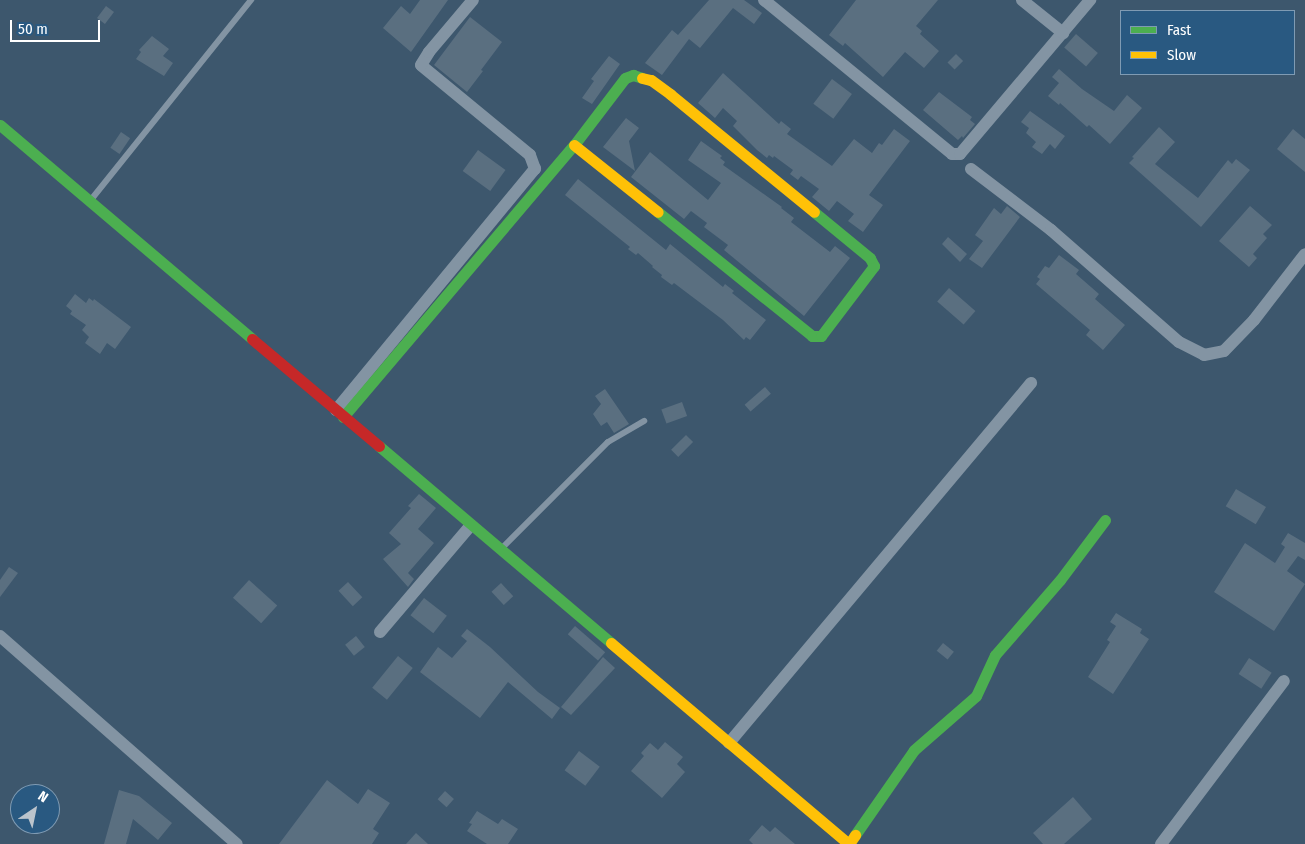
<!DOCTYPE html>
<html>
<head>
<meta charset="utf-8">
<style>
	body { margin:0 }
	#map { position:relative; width:1305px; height:844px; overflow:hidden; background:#3d576d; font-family:"Fira Sans Condensed",sans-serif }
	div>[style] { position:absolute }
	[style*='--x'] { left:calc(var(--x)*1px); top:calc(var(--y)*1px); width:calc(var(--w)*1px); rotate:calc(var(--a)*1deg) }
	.building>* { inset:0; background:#5a6f80; transform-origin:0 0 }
	.lane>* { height:6px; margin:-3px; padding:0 3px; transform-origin:3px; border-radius:3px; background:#8394a3 }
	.street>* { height:12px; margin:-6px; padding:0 6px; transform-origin:6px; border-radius:6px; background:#8394a3 }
	.fast>* { height:11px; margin:-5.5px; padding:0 5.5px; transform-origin:5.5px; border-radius:5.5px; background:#4caf50 }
	.slow>* { height:11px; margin:-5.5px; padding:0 5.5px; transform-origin:5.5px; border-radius:5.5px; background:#ffc107 }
	.jam>* { height:11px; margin:-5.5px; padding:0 5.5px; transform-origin:5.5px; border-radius:5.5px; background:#c62828 }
	span { translate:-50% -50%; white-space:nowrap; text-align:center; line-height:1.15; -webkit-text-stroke:5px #295981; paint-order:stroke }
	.legend { position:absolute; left:1120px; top:10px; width:175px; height:65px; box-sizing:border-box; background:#295981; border:1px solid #7f9bb3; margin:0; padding:6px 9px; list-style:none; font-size:15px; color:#fff }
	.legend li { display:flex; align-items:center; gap:10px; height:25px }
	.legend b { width:25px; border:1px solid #7f9bb3 }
	.north { position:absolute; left:10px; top:784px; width:50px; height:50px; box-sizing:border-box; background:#295981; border:1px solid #7f9bb3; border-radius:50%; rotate:34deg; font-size:14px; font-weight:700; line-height:20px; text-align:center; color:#fff }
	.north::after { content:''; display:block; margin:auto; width:18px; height:22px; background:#bbc4cc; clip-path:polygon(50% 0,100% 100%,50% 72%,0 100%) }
	.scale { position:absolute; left:10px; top:20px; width:90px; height:22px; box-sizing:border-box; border:2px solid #fff; border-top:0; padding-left:6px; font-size:15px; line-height:18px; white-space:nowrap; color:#fff; -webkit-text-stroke:4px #295981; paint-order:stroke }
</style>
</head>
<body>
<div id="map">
	<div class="building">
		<i style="clip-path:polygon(420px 0,448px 0,411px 52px,383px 28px,401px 6px,410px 14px)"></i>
		<i style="clip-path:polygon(709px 0,744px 0,762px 13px,754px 24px,733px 8px,700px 48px,689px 39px,662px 75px,645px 63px,672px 30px,678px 35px)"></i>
		<i style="clip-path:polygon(856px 0,938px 0,916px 26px,922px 31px,920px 34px,939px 51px,924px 68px,905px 52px,883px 77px,845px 43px,843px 46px,829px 35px)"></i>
		<i style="left:106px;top:6px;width:10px;height:15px;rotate:37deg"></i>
		<i style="clip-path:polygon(470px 17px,502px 42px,481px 70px,483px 71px,467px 92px,434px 65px)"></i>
		<i style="left:1076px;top:34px;width:29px;height:18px;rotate:41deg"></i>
		<i style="clip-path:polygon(152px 36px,169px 49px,163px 56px,173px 63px,164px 76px,136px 59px,141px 52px,139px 50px)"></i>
		<i style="left:956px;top:54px;width:10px;height:12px;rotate:45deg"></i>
		<i style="clip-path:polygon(609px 56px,620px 64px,592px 104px,582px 98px,594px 81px,591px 79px)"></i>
		<i style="clip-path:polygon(1059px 69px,1082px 89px,1114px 111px,1127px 95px,1142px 108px,1110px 144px,1089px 125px,1087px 127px,1060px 103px,1059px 105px,1048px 96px,1059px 83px,1052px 77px)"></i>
		<i style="clip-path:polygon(723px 73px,779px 124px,781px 121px,791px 129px,787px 134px,832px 166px,854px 139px,872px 153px,879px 143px,882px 145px,894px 129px,910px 141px,869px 195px,883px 205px,863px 232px,848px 221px,854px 214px,837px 201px,829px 211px,812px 197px,819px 189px,801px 176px,798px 180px,790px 174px,793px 170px,774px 156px,773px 158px,769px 155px,767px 158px,757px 150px,733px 126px,737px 121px,723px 108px,715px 118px,698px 103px)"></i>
		<i style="left:832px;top:79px;width:25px;height:31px;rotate:37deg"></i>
		<i style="clip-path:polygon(939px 92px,972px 117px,970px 120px,975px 124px,963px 138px,962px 136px,958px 140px,923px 110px)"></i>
		<i style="clip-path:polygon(1030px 111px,1065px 136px,1055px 149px,1050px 144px,1042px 154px,1032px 147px,1036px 142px,1026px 133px,1029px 128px,1021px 122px)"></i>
		<i style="clip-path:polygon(626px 118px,639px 128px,629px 141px,635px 171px,603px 147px)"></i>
		<i style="clip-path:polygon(1159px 127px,1175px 142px,1155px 164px,1198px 198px,1228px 160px,1232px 164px,1236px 159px,1250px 170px,1201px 227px,1129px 163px,1134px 158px,1132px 157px)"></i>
		<i style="clip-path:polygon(1293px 129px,1305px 139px,1305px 172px,1277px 149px)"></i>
		<i style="left:121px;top:132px;width:11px;height:19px;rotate:34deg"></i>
		<i style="clip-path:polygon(701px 141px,722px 156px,720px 158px,725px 162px,723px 165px,782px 207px,781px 208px,794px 218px,791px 222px,830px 252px,835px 246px,850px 258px,804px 316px,724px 250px,728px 245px,704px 227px,707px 223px,691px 211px,684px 219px,631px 177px,650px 152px,708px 200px,721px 183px,688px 160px)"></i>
		<i style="left:478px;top:150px;width:34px;height:26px;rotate:36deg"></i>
		<i style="clip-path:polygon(578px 179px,666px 250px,670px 244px,723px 287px,725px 284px,734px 291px,732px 293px,766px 320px,750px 340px,746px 337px,744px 340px,723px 320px,674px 283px,672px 285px,661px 277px,662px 275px,652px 267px,653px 266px,638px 253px,636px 255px,628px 249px,630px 247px,565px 195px)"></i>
		<i style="clip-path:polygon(1007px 206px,1020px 217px,982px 268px,969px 259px,983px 241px,975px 235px,994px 208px,1001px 214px)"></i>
		<i style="clip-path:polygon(1250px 206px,1272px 225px,1263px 234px,1267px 238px,1253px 254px,1257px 258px,1249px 267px,1219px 241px)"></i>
		<i style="clip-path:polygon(948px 237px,967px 254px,960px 262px,942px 244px)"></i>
		<i style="clip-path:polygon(1059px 255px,1079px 270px,1076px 274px,1099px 294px,1095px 299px,1125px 325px,1103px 350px,1086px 335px,1090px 330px,1036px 284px,1040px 279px,1037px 277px,1045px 266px,1049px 268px)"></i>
		<i style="left:949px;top:288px;width:35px;height:18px;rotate:41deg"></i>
		<i style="clip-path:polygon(75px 294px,86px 303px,89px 298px,93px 301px,94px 299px,131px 327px,115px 349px,107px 343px,100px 354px,85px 343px,89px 337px,82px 330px,86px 325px,70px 314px,72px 311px,66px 306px)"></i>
		<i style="left:765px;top:387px;width:9px;height:27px;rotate:49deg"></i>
		<i style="clip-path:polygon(605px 389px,629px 424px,614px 433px,607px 422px,601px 426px,593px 414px,601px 404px,595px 396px)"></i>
		<i style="left:682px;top:402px;width:15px;height:22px;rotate:70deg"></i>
		<i style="left:686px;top:435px;width:10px;height:21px;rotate:45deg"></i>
		<i style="left:1236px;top:489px;width:35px;height:20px;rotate:31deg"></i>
		<i style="clip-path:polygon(419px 494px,436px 508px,418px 529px,434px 543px,408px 573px,414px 579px,408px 587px,383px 559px,401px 544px,389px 533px,411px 508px,408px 506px)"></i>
		<i style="clip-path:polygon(1288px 533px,1305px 543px,1305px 560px,1298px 556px,1287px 571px,1305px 584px,1274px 631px,1214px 592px,1245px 543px,1275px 563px,1285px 547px,1281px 544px)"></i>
		<i style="clip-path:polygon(9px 567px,18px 573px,0 597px,0 580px)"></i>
		<i style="left:249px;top:580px;width:38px;height:24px;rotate:42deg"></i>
		<i style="left:348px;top:582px;width:21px;height:13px;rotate:47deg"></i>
		<i style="left:501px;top:583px;width:18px;height:13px;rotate:47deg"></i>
		<i style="left:424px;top:598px;width:29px;height:22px;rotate:38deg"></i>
		<i style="clip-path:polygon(1116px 613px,1142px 629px,1140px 633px,1149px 639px,1113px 694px,1088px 677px,1110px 642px,1107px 640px,1116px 626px,1110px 622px)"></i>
		<i style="left:575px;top:626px;width:40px;height:11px;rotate:41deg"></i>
		<i style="clip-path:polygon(467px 629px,490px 647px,538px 692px,560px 708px,552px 719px,508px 682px,480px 718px,420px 672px,438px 647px,452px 658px,467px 641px,461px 636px)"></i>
		<i style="left:356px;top:636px;width:14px;height:14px;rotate:51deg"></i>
		<i style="left:943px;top:643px;width:14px;height:10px;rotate:39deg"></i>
		<i style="left:398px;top:656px;width:19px;height:41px;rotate:39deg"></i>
		<i style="clip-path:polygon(603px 657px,615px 668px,571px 715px,561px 707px)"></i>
		<i style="left:1249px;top:658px;width:27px;height:19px;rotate:33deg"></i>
		<i style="clip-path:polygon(665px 742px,683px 757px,677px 764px,685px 772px,662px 798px,631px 771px,644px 756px,641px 753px,650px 743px,658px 750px)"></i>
		<i style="left:579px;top:751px;width:26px;height:24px;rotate:37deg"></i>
		<i style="clip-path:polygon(327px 780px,358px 804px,368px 789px,390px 803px,373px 829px,379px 833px,372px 844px,279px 844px)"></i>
		<i style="clip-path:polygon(119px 790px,139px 796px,172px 823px,158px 840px,133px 819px,126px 844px,104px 844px)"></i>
		<i style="left:445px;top:791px;width:12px;height:11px;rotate:42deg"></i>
		<i style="clip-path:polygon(1073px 797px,1092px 819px,1064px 844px,1043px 844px,1033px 833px)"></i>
		<i style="clip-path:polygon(477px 811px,498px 824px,502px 819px,518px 829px,508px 844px,487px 844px,467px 831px,472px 824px,469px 823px)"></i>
		<i style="clip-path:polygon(762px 825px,770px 832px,775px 827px,795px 844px,753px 844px,749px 840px)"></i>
		<i style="clip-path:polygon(416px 833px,428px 844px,406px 844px)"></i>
	</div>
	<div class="lane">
		<i style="--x:90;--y:201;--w:258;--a:-51.3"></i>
		<i style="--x:501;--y:549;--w:151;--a:-45"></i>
		<i style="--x:608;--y:442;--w:42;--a:-30.3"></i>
	</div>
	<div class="street">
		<i style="--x:764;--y:0;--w:243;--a:39.3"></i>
		<i style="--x:952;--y:154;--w:8;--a:0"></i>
		<i style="--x:960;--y:154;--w:202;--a:-49.8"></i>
		<i style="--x:1022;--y:0;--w:53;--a:38.8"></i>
		<i style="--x:971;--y:169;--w:101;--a:37.3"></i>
		<i style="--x:1051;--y:230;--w:170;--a:41.2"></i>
		<i style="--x:1179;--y:342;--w:28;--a:27"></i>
		<i style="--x:1204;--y:355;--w:20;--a:-11"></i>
		<i style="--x:1224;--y:351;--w:43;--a:-45.9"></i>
		<i style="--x:1254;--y:320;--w:83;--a:-52.3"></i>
		<i style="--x:336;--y:410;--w:313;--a:-50.5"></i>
		<i style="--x:535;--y:169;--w:15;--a:-110"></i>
		<i style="--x:530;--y:155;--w:141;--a:-140.5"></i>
		<i style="--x:421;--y:65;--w:15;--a:-58"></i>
		<i style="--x:429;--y:52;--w:68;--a:-49.8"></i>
		<i style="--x:380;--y:632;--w:140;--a:-49.6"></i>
		<i style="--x:0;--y:636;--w:315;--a:41.3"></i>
		<i style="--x:729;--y:743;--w:470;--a:-50"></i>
		<i style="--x:1161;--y:844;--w:204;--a:-53"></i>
	</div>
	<div class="fast">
		<i style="--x:0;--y:125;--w:331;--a:40.3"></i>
		<i style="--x:658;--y:212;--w:198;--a:38.8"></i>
		<i style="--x:812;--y:336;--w:9;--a:0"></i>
		<i style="--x:821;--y:336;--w:88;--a:-52.9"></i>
		<i style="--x:874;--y:266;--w:9;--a:-117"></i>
		<i style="--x:870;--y:258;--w:72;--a:-140.6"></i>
		<i style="--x:343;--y:417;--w:357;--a:-49.7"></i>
		<i style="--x:574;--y:145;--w:84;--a:-52.7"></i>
		<i style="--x:625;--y:78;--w:9;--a:-21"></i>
		<i style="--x:633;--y:75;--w:9;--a:18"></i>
		<i style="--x:379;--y:446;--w:304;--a:40.3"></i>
		<i style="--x:855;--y:835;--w:103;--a:-55.2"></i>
		<i style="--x:914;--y:750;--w:82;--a:-41.1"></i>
		<i style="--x:976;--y:696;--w:45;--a:-65.1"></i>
		<i style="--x:995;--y:655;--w:99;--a:-49.1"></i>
		<i style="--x:1060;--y:580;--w:75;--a:-53.1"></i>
	</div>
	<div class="slow">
		<i style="--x:642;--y:78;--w:9;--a:13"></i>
		<i style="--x:651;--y:80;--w:24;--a:36"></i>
		<i style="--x:670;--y:94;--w:186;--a:39.3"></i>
		<i style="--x:574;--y:145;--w:107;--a:38.6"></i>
		<i style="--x:611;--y:643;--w:312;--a:40.2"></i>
		<i style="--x:849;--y:844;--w:11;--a:-56"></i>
	</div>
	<div class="jam">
		<i style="--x:252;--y:339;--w:166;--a:40.1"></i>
	</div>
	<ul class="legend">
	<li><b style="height:6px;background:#4caf50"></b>Fast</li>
	<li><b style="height:6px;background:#ffc107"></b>Slow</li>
	</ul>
	<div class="north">N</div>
	<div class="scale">50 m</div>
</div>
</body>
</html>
